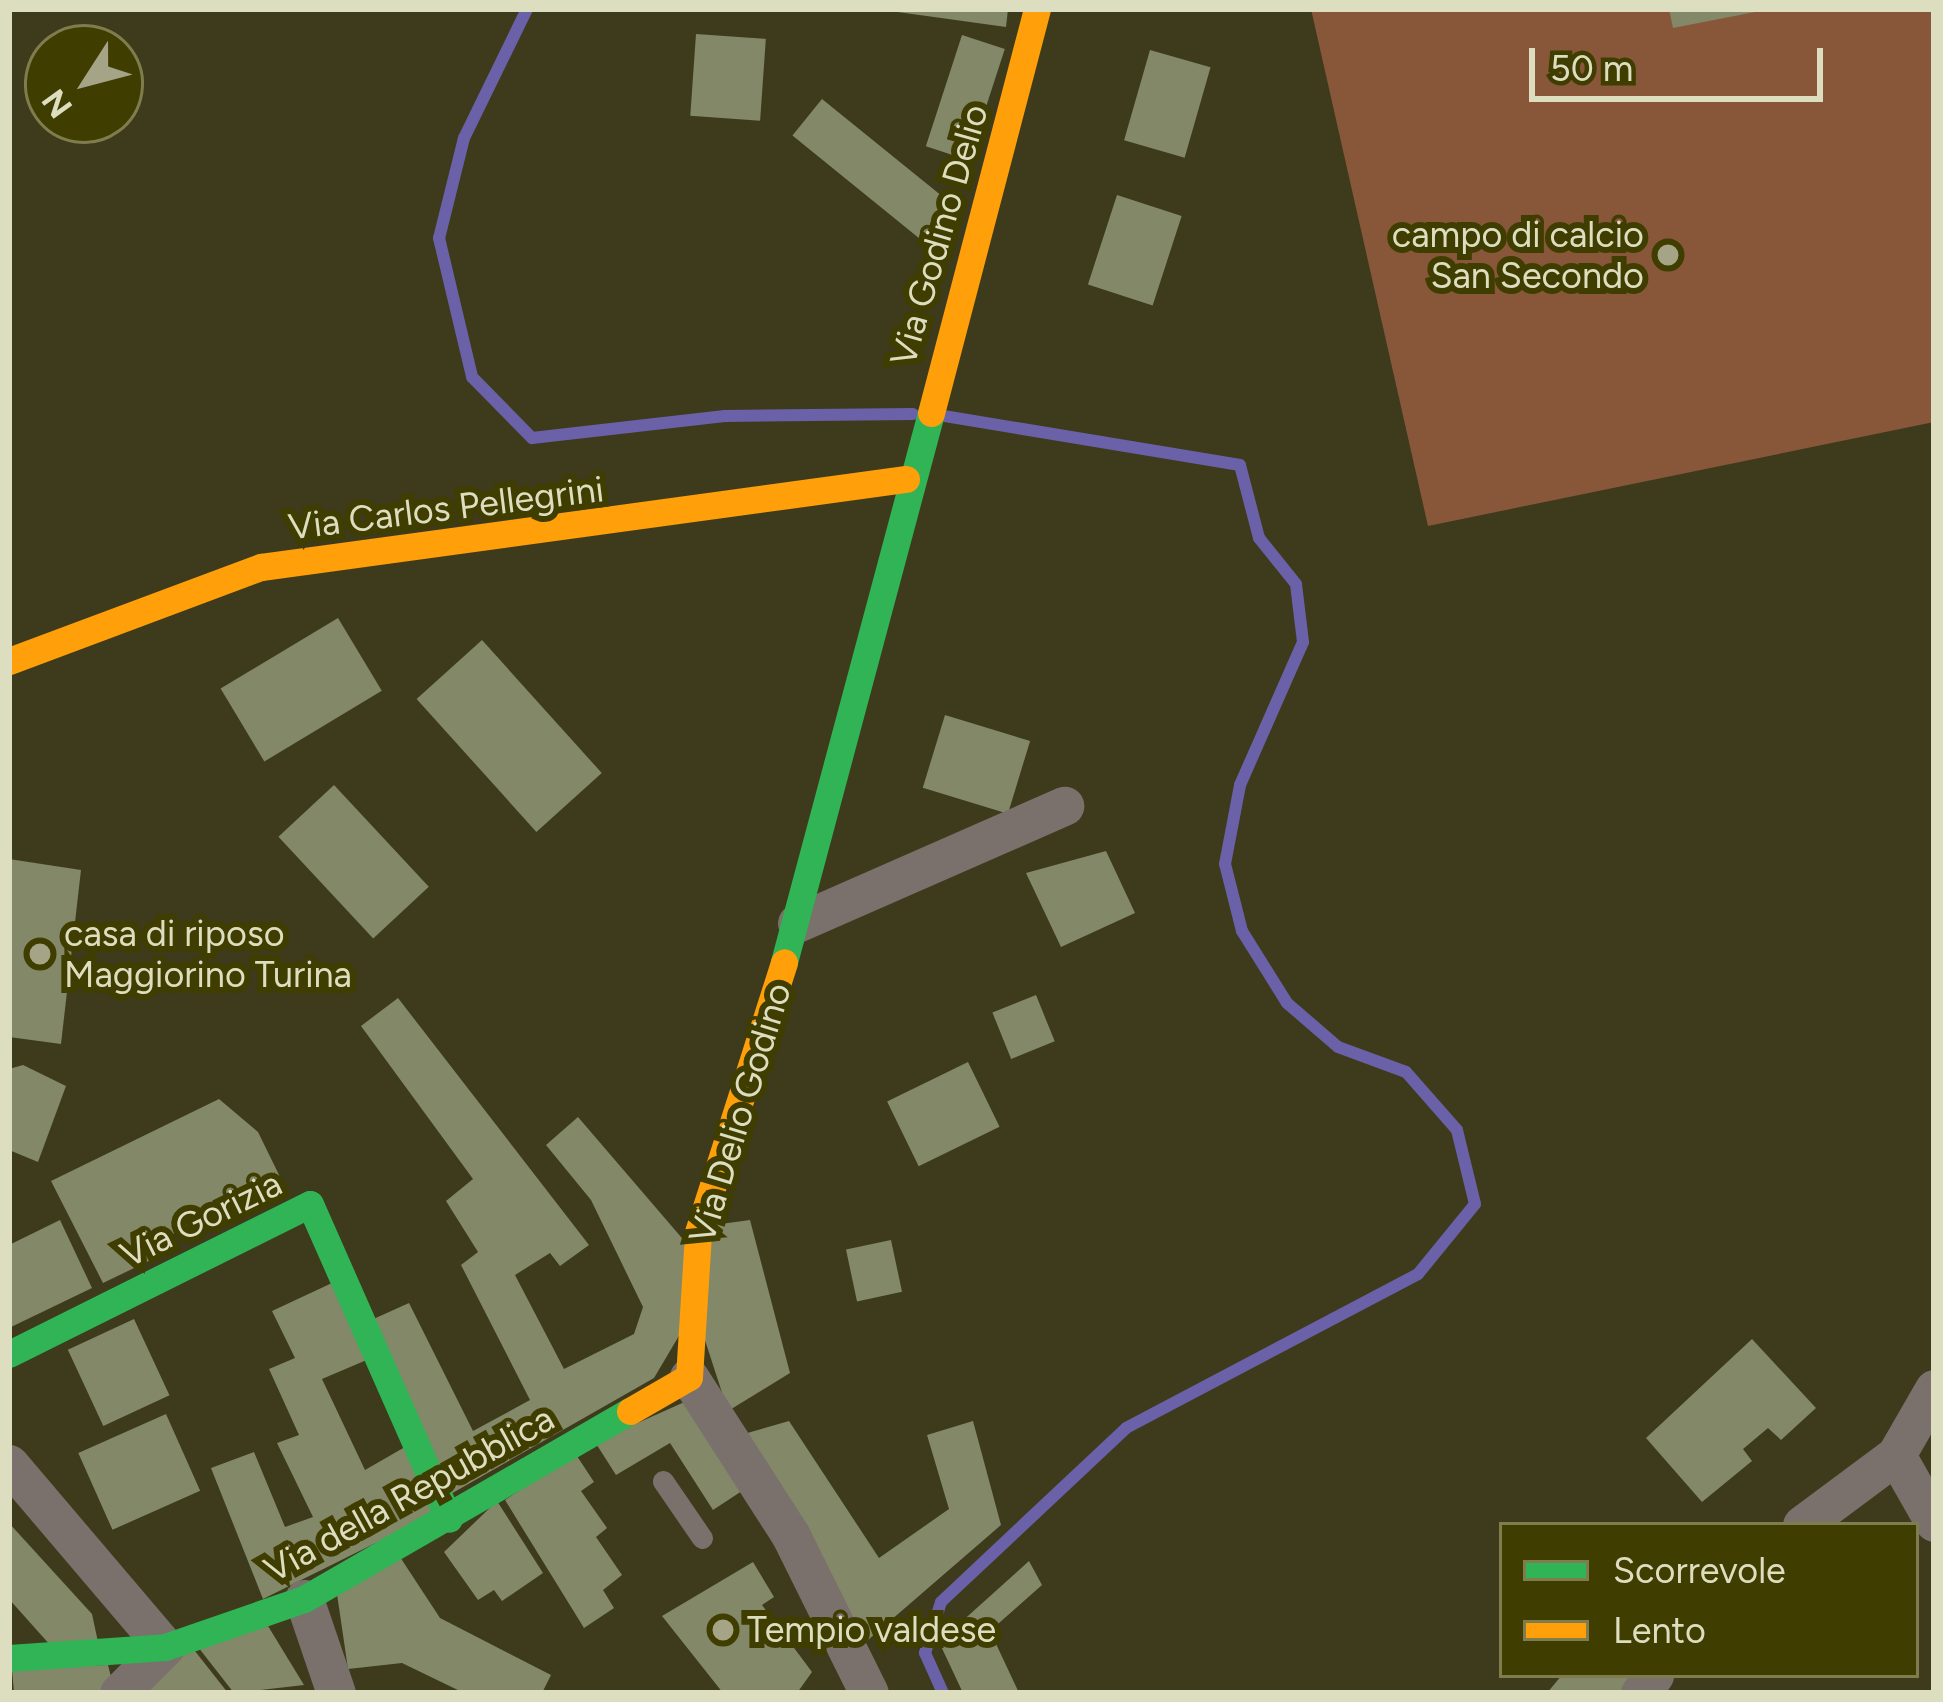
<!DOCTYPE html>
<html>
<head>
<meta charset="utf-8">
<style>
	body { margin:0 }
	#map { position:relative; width:1943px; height:1702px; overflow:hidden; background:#3d3b1c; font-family:Figtree,sans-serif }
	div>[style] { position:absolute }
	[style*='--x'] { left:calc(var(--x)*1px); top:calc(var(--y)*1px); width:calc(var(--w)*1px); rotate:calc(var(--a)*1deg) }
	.green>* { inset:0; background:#88573a }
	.stream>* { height:12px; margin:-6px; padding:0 6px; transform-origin:6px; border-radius:6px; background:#6a61a8 }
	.building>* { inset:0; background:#828868; transform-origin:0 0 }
	.lane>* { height:21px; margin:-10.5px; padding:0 10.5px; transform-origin:10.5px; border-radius:10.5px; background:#7a706c }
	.street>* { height:39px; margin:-19.5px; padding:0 19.5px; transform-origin:19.5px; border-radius:19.5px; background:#7a706c }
	.fast>* { height:27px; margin:-13.5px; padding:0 13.5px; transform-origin:13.5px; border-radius:13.5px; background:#30b455 }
	.slow>* { height:27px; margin:-13.5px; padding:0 13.5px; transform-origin:13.5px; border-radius:13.5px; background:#ff9f0a }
	.dots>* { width:33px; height:33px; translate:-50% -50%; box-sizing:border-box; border:6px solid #403d00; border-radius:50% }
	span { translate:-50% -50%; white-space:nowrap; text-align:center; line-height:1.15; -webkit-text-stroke:12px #403d00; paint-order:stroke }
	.poi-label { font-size:36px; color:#ddddc0 }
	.right { translate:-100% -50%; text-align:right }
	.left { translate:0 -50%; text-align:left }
	.street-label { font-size:36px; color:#ddddc0 }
	.frame { position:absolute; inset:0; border:12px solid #ddddc0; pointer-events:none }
	.legend { position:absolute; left:1499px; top:1522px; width:420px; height:156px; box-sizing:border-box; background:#403d00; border:3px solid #7f7d4d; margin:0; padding:15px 21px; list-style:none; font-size:36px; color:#ddddc0 }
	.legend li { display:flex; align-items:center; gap:24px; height:60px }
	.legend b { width:60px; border:3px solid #7f7d4d }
	.north { position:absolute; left:24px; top:24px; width:120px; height:120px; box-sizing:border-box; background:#403d00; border:3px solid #7f7d4d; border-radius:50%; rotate:234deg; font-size:33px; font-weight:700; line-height:48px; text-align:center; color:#ddddc0 }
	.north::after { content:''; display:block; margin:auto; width:42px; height:54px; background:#a5a487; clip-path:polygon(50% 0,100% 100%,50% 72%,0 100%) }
	.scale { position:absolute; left:1529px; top:48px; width:294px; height:54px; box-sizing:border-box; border:6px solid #ddddc0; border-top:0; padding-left:15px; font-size:36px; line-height:42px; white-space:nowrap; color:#ddddc0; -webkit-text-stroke:9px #403d00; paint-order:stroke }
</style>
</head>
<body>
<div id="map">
	<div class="green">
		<i style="clip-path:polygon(1311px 9px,1934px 9px,1934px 422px,1428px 526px)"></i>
	</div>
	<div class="stream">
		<i style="--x:527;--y:9;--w:144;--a:116"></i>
		<i style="--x:464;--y:138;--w:103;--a:104"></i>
		<i style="--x:439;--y:238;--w:143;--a:76.6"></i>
		<i style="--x:472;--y:377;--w:86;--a:45.5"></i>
		<i style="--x:532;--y:438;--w:194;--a:-6.5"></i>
		<i style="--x:725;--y:416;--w:188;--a:-0.6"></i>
		<i style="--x:943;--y:1693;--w:44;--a:-114.2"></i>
		<i style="--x:925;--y:1653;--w:53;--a:-72.6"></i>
		<i style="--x:941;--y:1602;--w:254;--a:-43.2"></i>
		<i style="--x:1126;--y:1428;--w:330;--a:-27.8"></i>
		<i style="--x:1418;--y:1274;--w:90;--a:-50.8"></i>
		<i style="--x:1475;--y:1204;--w:76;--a:-103.7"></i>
		<i style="--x:1457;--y:1130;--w:77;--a:-131.3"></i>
		<i style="--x:1406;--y:1072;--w:72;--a:-159.8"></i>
		<i style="--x:1338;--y:1047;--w:67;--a:-139.2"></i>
		<i style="--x:1287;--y:1003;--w:85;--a:-122"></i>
		<i style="--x:1242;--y:931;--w:69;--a:-104.2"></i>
		<i style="--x:1225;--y:864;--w:80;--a:-79.2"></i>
		<i style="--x:1240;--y:785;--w:156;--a:-66.2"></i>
		<i style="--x:1303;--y:642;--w:58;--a:-96.9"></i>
		<i style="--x:1296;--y:584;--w:59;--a:-128.8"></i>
		<i style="--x:1259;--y:538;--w:75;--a:-104.6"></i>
		<i style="--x:1240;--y:465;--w:299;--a:-170.6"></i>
	</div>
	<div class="building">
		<i style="clip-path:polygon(876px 9px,1008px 9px,1006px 27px)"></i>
		<i style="clip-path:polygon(1669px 9px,1760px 9px,1760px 11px,1673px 28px)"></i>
		<i style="left:696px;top:34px;width:70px;height:82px;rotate:4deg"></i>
		<i style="left:962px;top:35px;width:45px;height:117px;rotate:18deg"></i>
		<i style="left:1150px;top:50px;width:63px;height:94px;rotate:16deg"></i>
		<i style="left:822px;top:99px;width:169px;height:47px;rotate:39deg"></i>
		<i style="left:1117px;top:195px;width:68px;height:94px;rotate:18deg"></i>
		<i style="left:338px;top:618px;width:85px;height:137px;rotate:59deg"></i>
		<i style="left:482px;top:640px;width:179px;height:88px;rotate:48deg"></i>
		<i style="left:945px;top:715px;width:89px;height:76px;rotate:17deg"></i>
		<i style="left:334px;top:785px;width:139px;height:76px;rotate:47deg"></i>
		<i style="clip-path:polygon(1106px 851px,1135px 913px,1061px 947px,1026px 873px)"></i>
		<i style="clip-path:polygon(9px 859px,81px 870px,61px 1044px,9px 1037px)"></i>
		<i style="left:1036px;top:995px;width:50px;height:47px;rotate:68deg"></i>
		<i style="clip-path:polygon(398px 998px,589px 1245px,560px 1266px,550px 1253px,515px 1275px,564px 1369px,634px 1334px,643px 1307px,591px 1200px,546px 1145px,578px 1117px,687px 1244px,683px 1329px,654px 1378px,449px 1495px,369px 1321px,409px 1303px,473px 1431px,530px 1400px,461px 1265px,478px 1252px,446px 1201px,473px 1179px,361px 1026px)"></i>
		<i style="left:968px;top:1062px;width:72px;height:90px;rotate:64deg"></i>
		<i style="clip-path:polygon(23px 1065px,66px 1086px,38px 1162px,9px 1150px,9px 1069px)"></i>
		<i style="clip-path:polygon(219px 1099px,258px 1132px,283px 1183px,149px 1245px,155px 1258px,103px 1283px,51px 1181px)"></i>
		<i style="clip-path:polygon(60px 1220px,92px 1288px,9px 1328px,9px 1245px)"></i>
		<i style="clip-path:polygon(750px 1220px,790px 1373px,728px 1411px,702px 1331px,706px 1226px)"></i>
		<i style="left:891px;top:1240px;width:53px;height:46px;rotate:78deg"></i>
		<i style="clip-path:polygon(332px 1283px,369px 1359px,322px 1379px,365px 1470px,405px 1447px,436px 1513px,263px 1599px,211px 1468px,254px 1452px,285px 1527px,313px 1517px,277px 1443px,299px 1435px,269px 1369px,295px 1358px,272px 1311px)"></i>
		<i style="left:134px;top:1319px;width:84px;height:73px;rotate:65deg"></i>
		<i style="clip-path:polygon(1752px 1339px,1816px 1408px,1781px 1440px,1768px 1428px,1743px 1449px,1752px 1461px,1702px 1502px,1646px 1438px)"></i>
		<i style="clip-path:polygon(689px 1400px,748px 1487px,713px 1510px,670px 1443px,616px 1475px,595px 1442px)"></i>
		<i style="left:166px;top:1414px;width:84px;height:96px;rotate:66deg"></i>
		<i style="clip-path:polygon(789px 1421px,879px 1558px,949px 1509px,927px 1435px,973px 1421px,1001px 1525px,861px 1646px,737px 1436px)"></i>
		<i style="clip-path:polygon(575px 1453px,594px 1482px,581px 1491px,607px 1528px,596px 1537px,622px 1575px,603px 1590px,614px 1608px,584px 1628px,505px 1500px)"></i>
		<i style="clip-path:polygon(497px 1501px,543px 1573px,502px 1601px,494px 1590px,478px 1600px,444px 1552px)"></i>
		<i style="clip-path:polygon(9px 1523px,92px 1614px,98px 1642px,51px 1646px,9px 1599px)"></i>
		<i style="clip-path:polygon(400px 1557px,440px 1618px,551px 1675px,542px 1693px,464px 1693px,402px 1663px,348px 1669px,337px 1594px)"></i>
		<i style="clip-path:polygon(1029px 1561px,1042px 1585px,990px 1631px,1019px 1693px,963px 1693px,939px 1642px)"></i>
		<i style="clip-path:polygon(753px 1562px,774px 1597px,762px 1605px,812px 1672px,797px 1693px,723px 1693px,662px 1616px)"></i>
		<i style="clip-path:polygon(268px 1626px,304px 1685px,234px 1693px,198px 1647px)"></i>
		<i style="clip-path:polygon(191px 1646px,228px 1693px,127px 1693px)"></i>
		<i style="clip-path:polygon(108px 1665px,115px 1693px,14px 1693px,12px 1669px)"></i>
		<i style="clip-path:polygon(1562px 1675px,1636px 1675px,1622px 1693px,1547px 1693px)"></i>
	</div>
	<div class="lane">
		<i style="--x:663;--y:1481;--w:69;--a:55.6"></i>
	</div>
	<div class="street">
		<i style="--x:797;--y:923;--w:292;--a:-23.7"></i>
		<i style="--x:689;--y:1377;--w:189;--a:57.3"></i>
		<i style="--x:791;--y:1536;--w:175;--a:63.6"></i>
		<i style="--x:1896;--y:1455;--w:77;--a:60.4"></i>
		<i style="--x:9;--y:1464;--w:240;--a:49.6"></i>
		<i style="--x:165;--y:1647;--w:65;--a:135"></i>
		<i style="--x:1802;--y:1525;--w:117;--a:-36.7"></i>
		<i style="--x:1896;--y:1455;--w:76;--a:-60.1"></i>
		<i style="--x:304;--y:1599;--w:99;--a:71.2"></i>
		<i style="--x:1640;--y:1693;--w:23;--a:-52"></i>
	</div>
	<div class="fast">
		<i style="--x:784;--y:962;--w:568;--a:-75.01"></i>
		<i style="--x:9;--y:1354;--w:336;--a:-26.5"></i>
		<i style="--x:310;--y:1204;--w:344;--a:66.2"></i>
		<i style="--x:9;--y:1658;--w:156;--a:-4"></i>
		<i style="--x:165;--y:1647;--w:147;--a:-19.1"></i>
		<i style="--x:304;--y:1599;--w:376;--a:-30"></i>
	</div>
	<div class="slow">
		<i style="--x:931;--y:413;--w:418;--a:-75.3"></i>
		<i style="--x:9;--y:661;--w:269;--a:-20.5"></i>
		<i style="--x:261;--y:567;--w:651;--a:-7.77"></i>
		<i style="--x:630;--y:1411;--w:68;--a:-30"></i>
		<i style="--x:689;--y:1377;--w:145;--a:-86.4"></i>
		<i style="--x:698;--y:1232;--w:283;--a:-72.3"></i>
	</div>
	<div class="dots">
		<i style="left:1668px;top:255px;background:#a5a487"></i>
		<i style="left:40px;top:954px;background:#a5a487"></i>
		<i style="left:723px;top:1630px;background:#a5a487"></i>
	</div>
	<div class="poi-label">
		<span class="right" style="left:1644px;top:255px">campo di calcio<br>San Secondo</span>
		<span class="left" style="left:64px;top:954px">casa di riposo<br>Maggiorino Turina</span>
		<span class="left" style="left:747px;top:1630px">Tempio valdese</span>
	</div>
	<div class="street-label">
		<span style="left:939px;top:235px;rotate:-74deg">Via Godino Delio</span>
		<span style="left:446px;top:508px;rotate:-7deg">Via Carlos Pellegrini</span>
		<span style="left:740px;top:1113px;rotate:-73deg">Via Delio Godino</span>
		<span style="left:201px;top:1219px;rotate:-26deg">Via Gorizia</span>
		<span style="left:409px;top:1494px;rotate:-29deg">Via della Repubblica</span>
	</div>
	<div class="frame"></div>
	<ul class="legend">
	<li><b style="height:15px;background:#30b455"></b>Scorrevole</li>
	<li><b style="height:15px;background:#ff9f0a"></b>Lento</li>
	</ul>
	<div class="north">N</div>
	<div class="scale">50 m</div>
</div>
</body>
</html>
